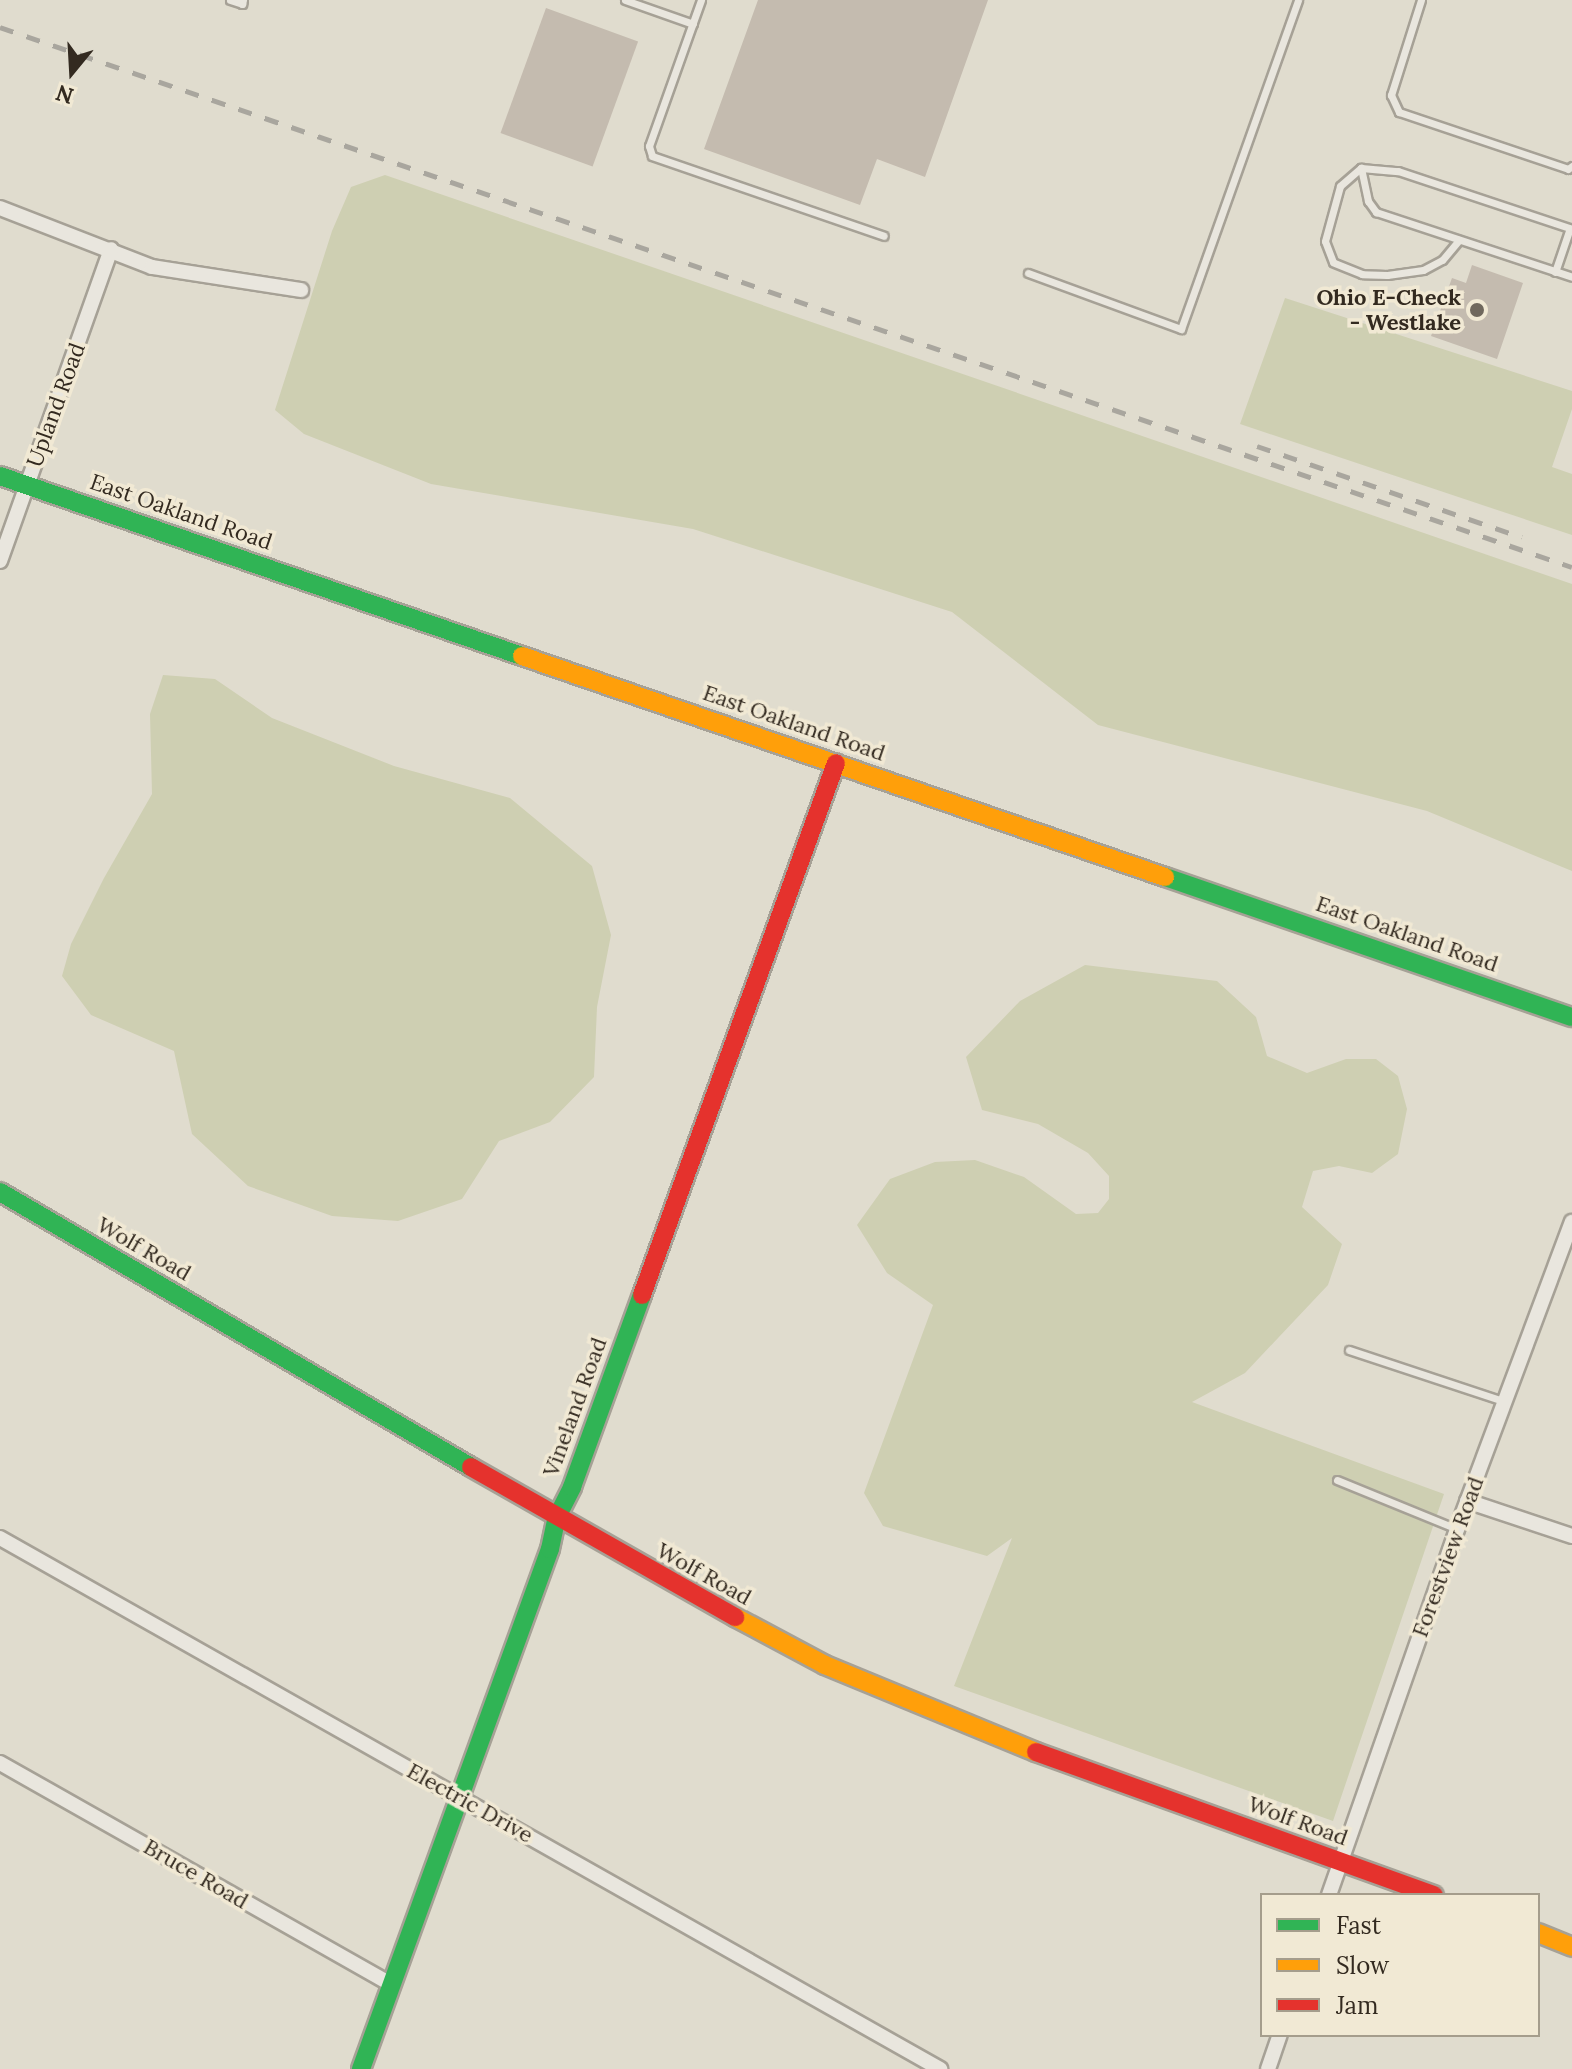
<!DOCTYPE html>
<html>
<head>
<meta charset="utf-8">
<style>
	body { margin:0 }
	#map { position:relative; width:1572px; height:2069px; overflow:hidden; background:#e0dcce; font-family:Lora,serif }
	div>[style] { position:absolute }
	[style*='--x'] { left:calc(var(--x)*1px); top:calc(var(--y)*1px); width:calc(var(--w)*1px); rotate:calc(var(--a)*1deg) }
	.green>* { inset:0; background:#cecfb2 }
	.building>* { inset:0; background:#c4bbaf; transform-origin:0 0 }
	.roads { filter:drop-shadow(2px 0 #a6a196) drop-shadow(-2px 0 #a6a196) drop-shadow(0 2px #a6a196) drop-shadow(0 -2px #a6a196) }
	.lane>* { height:7px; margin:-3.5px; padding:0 3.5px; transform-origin:3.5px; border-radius:3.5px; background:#e9e6de }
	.street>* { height:14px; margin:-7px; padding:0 7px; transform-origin:7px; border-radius:7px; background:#e9e6de }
	.fast>* { height:18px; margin:-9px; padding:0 9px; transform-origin:9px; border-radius:9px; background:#30b455 }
	.slow>* { height:18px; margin:-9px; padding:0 9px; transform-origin:9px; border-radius:9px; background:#ff9f0a }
	.jam>* { height:18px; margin:-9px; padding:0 9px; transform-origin:9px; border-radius:9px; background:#e5322d }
	.rail>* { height:5px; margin-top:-2.5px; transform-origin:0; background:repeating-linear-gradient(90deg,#a9a69e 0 14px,transparent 0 28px) }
	.dots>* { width:22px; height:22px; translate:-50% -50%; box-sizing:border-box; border:4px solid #f1e9d4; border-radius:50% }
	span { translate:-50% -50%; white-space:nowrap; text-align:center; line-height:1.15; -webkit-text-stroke:7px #f1e9d4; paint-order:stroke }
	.poi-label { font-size:22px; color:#332a20; font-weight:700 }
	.right { translate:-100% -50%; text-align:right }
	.street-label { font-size:22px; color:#332a20 }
	.legend { position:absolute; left:1260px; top:1893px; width:280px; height:144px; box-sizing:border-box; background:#f1e9d4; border:2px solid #a59d8c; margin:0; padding:10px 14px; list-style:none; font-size:24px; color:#332a20 }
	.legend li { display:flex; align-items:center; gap:16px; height:40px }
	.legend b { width:40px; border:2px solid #a59d8c }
	.north { position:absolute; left:32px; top:32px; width:80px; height:80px; -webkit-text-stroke:6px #f1e9d4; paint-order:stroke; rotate:198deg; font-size:22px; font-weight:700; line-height:32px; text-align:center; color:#332a20 }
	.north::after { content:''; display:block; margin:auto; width:28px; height:36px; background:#332a20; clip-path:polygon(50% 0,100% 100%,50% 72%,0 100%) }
</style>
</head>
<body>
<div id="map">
	<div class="green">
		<i style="clip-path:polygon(385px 175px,1572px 584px,1572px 871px,1427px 811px,1098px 725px,952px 612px,693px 529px,431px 484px,304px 434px,275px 410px,332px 231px,351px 187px)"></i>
		<i style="clip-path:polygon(1285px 298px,1572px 391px,1572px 409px,1552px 467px,1572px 474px,1572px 535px,1240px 424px)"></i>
		<i style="clip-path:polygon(163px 675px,215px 679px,272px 718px,394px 766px,510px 798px,592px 866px,611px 935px,597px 1007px,594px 1077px,550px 1122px,499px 1141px,462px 1199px,398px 1221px,332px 1216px,248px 1186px,192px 1134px,174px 1051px,91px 1015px,62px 976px,71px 944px,104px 878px,152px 794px,150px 714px)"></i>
		<i style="clip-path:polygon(1085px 965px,1217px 981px,1256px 1017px,1267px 1056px,1307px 1073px,1346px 1059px,1376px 1059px,1398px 1076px,1407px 1109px,1398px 1154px,1372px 1173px,1339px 1166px,1313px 1171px,1302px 1207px,1342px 1244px,1328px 1285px,1245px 1373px,1192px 1402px,1444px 1494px,1333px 1821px,954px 1686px,1012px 1538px,987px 1556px,883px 1526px,864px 1493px,933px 1305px,887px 1273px,857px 1225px,890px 1179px,935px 1162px,975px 1160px,1024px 1177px,1076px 1214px,1098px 1213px,1109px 1199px,1109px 1176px,1088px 1153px,1038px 1124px,982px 1110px,966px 1057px,1020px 1001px)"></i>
	</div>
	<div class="building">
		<i style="clip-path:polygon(758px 0,988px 0,925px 177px,877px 159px,860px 205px,704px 149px)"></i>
		<i style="left:546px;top:8px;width:98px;height:133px;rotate:20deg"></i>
		<i style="clip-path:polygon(1472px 265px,1523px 283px,1497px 359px,1431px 336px,1452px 278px,1466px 283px)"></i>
	</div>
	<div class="roads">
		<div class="lane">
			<i style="--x:230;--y:0;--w:13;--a:18"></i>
			<i style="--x:242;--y:4;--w:4;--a:-76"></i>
			<i style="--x:625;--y:0;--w:72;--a:19.4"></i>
			<i style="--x:701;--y:0;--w:155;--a:109.6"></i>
			<i style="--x:649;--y:146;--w:10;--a:73"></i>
			<i style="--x:652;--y:156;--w:245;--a:19"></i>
			<i style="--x:1421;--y:0;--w:100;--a:107.5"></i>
			<i style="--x:1391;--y:95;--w:19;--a:65"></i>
			<i style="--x:1399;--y:112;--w:178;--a:18.6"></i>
			<i style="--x:1568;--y:169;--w:5;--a:-37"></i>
			<i style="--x:1361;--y:168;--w:34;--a:78"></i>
			<i style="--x:1368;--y:201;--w:14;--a:54"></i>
			<i style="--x:1376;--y:212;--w:206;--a:18.3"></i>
			<i style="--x:1459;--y:240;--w:26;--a:130"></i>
			<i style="--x:1442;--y:260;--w:21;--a:152"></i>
			<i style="--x:1423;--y:270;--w:36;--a:172"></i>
			<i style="--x:1387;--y:275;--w:25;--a:-178"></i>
			<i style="--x:1362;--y:274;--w:31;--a:-158"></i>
			<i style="--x:1333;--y:262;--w:22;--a:-111"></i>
			<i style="--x:1325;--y:241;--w:57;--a:-74.7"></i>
			<i style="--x:1340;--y:186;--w:28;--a:-41"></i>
			<i style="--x:1361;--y:168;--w:37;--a:5"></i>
			<i style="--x:1398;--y:171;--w:183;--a:18.4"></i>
			<i style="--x:1555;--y:272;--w:46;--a:-71.2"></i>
			<i style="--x:1028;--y:273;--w:163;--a:20.1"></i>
			<i style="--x:1181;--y:329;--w:349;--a:-70.4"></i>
			<i style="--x:1349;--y:1350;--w:162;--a:18.3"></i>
			<i style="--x:1337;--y:1480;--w:130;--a:22.2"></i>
		</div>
		<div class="street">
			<i style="--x:0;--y:208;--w:163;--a:21.2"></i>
			<i style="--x:152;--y:267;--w:151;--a:8.8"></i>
			<i style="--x:0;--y:561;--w:331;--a:-70.4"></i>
			<i style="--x:1467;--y:1501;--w:111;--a:18.4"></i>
			<i style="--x:0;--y:1538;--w:1080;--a:29.46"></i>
			<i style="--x:0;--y:1763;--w:450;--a:29.5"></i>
			<i style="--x:1329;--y:1895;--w:388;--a:-70.7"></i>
			<i style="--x:1457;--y:1529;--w:328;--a:-69.5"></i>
			<i style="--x:1268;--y:2069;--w:36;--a:-71"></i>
		</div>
		<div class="fast">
			<i style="--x:0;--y:476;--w:552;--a:19.03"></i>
			<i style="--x:1165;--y:877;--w:430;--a:19"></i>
			<i style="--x:0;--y:1192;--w:545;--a:30.28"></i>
			<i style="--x:361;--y:2069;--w:553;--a:-70.03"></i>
			<i style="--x:550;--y:1549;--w:33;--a:-78"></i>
			<i style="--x:557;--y:1517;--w:34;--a:-63"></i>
			<i style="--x:572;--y:1487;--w:204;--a:-70"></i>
		</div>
		<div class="slow">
			<i style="--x:522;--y:656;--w:680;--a:18.97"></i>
			<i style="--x:735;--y:1617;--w:102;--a:28.1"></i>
			<i style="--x:825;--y:1665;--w:228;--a:22.4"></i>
			<i style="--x:1538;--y:1933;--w:37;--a:22"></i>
		</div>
		<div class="jam">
			<i style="--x:642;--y:1295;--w:566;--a:-69.97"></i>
			<i style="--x:471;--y:1467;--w:304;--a:29.6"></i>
			<i style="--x:1036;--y:1752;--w:423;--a:19.8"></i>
		</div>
	</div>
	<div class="rail">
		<i style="--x:0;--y:27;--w:1662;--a:18.96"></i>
		<i style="--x:1257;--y:446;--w:280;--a:19"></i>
	</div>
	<div class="dots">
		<i style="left:1477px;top:310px;background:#70685d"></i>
	</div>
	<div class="poi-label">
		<span class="right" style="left:1461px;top:310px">Ohio E-Check<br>- Westlake</span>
	</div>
	<div class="street-label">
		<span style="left:56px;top:405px;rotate:-70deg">Upland Road</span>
		<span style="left:181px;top:512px;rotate:19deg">East Oakland Road</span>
		<span style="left:794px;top:723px;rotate:19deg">East Oakland Road</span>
		<span style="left:1407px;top:934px;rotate:19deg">East Oakland Road</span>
		<span style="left:144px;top:1249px;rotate:30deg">Wolf Road</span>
		<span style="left:575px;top:1407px;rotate:-70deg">Vineland Road</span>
		<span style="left:1448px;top:1557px;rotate:-70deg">Forestview Road</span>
		<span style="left:704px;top:1574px;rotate:29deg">Wolf Road</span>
		<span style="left:470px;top:1803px;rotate:29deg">Electric Drive</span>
		<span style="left:1298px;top:1821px;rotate:20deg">Wolf Road</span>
		<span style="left:196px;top:1874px;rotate:30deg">Bruce Road</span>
	</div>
	<ul class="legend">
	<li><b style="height:10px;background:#30b455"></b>Fast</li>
	<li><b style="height:10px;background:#ff9f0a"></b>Slow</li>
	<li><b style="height:10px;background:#e5322d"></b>Jam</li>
	</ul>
	<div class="north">N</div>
</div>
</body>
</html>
